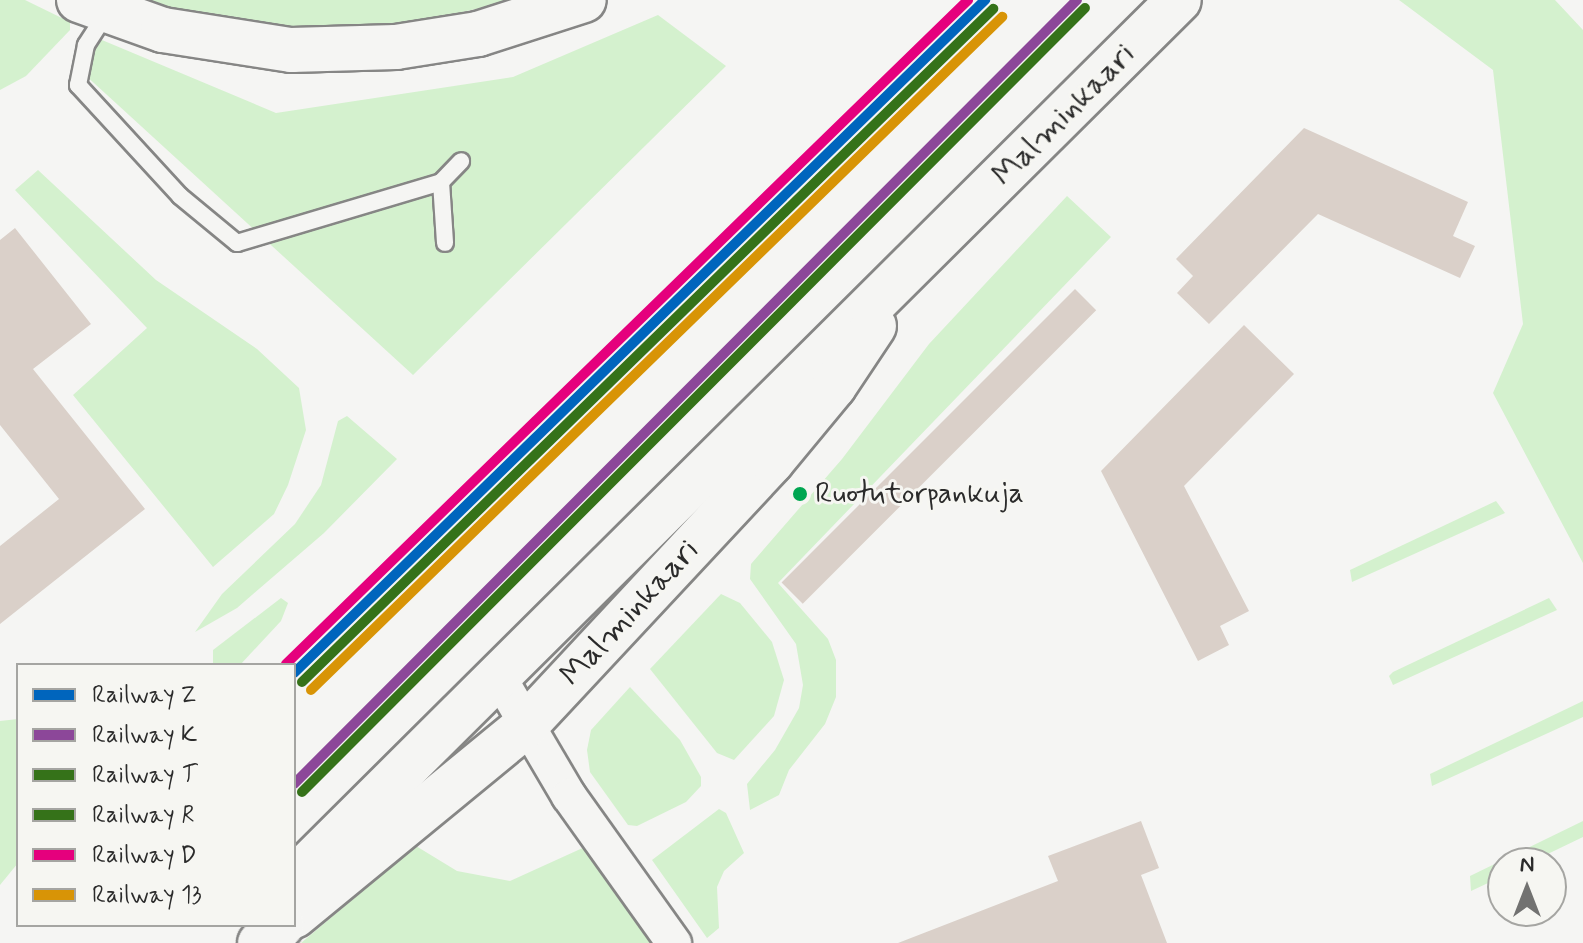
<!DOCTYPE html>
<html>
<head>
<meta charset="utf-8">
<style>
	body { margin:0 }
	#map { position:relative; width:1583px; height:943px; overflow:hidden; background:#f5f5f3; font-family:Mynerve,sans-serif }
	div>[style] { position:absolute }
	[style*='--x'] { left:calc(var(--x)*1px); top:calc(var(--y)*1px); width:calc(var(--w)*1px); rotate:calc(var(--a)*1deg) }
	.green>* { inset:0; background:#d4f1ce }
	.building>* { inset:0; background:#dad0c9; transform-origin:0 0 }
	.roads { filter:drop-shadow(2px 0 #868685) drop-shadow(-2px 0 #868685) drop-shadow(0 2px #868685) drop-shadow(0 -2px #868685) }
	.service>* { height:16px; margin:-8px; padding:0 8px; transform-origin:8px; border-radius:8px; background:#f5f5f3 }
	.minor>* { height:34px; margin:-17px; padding:0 17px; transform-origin:17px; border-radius:17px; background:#f5f5f3 }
	.secondary>* { height:44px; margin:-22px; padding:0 22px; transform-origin:22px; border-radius:22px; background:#f5f5f3 }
	.rail-1>* { height:10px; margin:-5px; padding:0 5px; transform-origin:5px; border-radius:5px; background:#0065bd }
	.rail-2>* { height:10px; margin:-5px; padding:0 5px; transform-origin:5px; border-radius:5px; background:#8c4799 }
	.rail-3>* { height:10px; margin:-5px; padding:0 5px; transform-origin:5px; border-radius:5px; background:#357219 }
	.rail-4>* { height:10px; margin:-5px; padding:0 5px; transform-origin:5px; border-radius:5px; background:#357219 }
	.rail-5>* { height:10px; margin:-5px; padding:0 5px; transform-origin:5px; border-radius:5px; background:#e5007d }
	.rail-6>* { height:10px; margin:-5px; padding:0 5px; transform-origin:5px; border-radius:5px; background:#d89406 }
	.dots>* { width:22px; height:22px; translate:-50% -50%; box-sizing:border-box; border:4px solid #f6f6f2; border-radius:50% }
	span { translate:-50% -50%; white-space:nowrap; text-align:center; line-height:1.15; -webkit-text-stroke:6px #f6f6f2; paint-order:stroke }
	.bus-label { font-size:30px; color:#2b2b2b }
	.left { translate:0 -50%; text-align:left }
	.street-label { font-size:32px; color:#2b2b2b }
	.legend { position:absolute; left:16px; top:663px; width:280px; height:264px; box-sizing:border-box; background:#f6f6f2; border:2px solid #a5a5a2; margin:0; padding:10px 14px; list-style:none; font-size:24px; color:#2b2b2b }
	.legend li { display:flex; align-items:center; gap:16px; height:40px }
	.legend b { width:40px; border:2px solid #a5a5a2 }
	.north { position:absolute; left:1487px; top:847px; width:80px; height:80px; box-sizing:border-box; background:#f6f6f2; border:2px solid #a5a5a2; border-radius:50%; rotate:0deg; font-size:22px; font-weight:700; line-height:32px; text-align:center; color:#2b2b2b }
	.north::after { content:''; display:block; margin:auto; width:28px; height:36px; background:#727271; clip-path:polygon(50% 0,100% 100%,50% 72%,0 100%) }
</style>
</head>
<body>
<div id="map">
	<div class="green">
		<i style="clip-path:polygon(0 0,25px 0,70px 22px,70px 30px,26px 76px,0 90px)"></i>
		<i style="clip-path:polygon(149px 0,517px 0,394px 27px,348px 29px,287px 28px,184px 13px)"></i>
		<i style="clip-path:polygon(1399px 0,1555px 0,1583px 30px,1583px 563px,1493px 393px,1523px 324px,1493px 70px)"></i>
		<i style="clip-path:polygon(658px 15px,726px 66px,413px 375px,83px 73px,90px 35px,276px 113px,513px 77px)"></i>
		<i style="clip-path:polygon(38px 170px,156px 280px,257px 349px,299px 388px,306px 430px,288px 485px,274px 514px,213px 567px,73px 395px,147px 328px,15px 190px)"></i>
		<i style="clip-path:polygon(1067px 196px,1111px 237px,778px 583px,828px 639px,836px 660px,836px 697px,825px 724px,789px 770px,779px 795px,750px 810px,747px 784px,775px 750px,799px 708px,803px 685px,796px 644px,750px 579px,751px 564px,842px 459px,929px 344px)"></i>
		<i style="clip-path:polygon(347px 416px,397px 459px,324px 533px,237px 608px,195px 632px,222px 594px,295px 524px,321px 485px,338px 421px)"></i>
		<i style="clip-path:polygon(1496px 501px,1505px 513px,1352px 582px,1350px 570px)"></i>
		<i style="clip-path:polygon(721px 594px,740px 603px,772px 642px,784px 680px,774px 716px,734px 760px,717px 753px,650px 669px)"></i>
		<i style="clip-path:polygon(281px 598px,288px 603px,281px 621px,240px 665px,213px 665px,213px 650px)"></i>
		<i style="clip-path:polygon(1549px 598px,1557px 610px,1393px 685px,1389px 676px,1393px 672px)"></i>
		<i style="clip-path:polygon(630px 687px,680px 740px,701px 777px,701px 786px,686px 802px,637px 826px,628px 825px,590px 772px,587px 750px,591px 730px)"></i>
		<i style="clip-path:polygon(1583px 701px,1583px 717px,1432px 786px,1430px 774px)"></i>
		<i style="clip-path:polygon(18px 719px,18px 863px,0 885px,0 721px)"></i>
		<i style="clip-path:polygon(719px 809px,726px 813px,744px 853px,724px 871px,717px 887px,719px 928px,707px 938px,652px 860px)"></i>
		<i style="clip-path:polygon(1583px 821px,1583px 837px,1529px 863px,1503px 863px,1503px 876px,1471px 891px,1470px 876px)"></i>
		<i style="clip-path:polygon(416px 846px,457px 871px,510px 881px,587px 846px,653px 943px,301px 943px)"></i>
	</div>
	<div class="building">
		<i style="clip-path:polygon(1304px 128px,1468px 202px,1453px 236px,1475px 246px,1460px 278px,1318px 214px,1209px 324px,1177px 293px,1193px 276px,1176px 259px)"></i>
		<i style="clip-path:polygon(15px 228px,91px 324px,33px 369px,145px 509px,0 624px,0 546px,59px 499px,0 425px,0 240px)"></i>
		<i style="left:1075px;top:289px;width:30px;height:415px;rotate:45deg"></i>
		<i style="clip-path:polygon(1244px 325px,1294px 374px,1184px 486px,1249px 611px,1220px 626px,1229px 645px,1198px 661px,1101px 471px)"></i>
		<i style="clip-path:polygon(1141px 821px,1159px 868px,1141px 875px,1167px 943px,898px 943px,1058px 881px,1048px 856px)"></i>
	</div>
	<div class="roads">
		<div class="service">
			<i style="--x:106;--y:14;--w:37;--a:123"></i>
			<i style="--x:86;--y:45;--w:41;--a:101.3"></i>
			<i style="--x:78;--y:85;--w:151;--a:47.4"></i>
			<i style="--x:180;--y:196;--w:74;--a:39.5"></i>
			<i style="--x:237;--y:243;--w:213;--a:-16.6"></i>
			<i style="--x:441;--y:182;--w:29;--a:-46"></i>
			<i style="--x:441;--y:182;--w:61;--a:86.2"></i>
		</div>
		<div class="minor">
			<i style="--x:500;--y:679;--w:136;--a:59.5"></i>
			<i style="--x:569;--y:796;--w:181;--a:54.5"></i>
		</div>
		<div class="secondary">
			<i style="--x:79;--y:0;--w:89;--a:19.7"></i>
			<i style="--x:163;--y:30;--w:130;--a:8.9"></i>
			<i style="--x:291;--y:50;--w:105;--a:-1.6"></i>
			<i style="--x:396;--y:47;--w:83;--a:-9"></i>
			<i style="--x:478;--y:34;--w:111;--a:-17.8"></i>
			<i style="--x:294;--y:879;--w:1247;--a:-44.81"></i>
			<i style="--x:294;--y:916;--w:299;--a:-39.4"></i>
			<i style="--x:525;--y:726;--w:362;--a:-47"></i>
			<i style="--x:772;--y:461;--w:97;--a:-50.4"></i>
			<i style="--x:834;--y:386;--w:72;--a:-56.3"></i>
			<i style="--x:260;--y:943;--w:28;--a:-39"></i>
		</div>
	</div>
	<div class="rail-1">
		<i style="--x:294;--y:673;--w:965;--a:-44.24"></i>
	</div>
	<div class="rail-2">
		<i style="--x:294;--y:784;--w:1108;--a:-45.04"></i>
	</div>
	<div class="rail-3">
		<i style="--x:302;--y:792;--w:1108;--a:-45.04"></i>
	</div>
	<div class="rail-4">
		<i style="--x:302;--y:682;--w:965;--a:-44.24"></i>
	</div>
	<div class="rail-5">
		<i style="--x:286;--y:664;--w:952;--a:-44.23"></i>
	</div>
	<div class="rail-6">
		<i style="--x:311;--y:690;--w:965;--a:-44.24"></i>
	</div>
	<div class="dots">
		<i style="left:800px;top:494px;background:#00a651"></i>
	</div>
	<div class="bus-label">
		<span class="left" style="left:815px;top:494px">Ruotutorpankuja</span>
	</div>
	<div class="street-label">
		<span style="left:1064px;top:115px;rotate:-45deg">Malminkaari</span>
		<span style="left:630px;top:613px;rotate:-47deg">Malminkaari</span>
	</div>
	<ul class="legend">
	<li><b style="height:10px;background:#0065bd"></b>Railway Z</li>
	<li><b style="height:10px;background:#8c4799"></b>Railway K</li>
	<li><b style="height:10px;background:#357219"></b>Railway T</li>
	<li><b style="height:10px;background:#357219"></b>Railway R</li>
	<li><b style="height:10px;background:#e5007d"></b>Railway D</li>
	<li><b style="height:10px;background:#d89406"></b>Railway 13</li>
	</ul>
	<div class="north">N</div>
</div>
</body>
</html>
